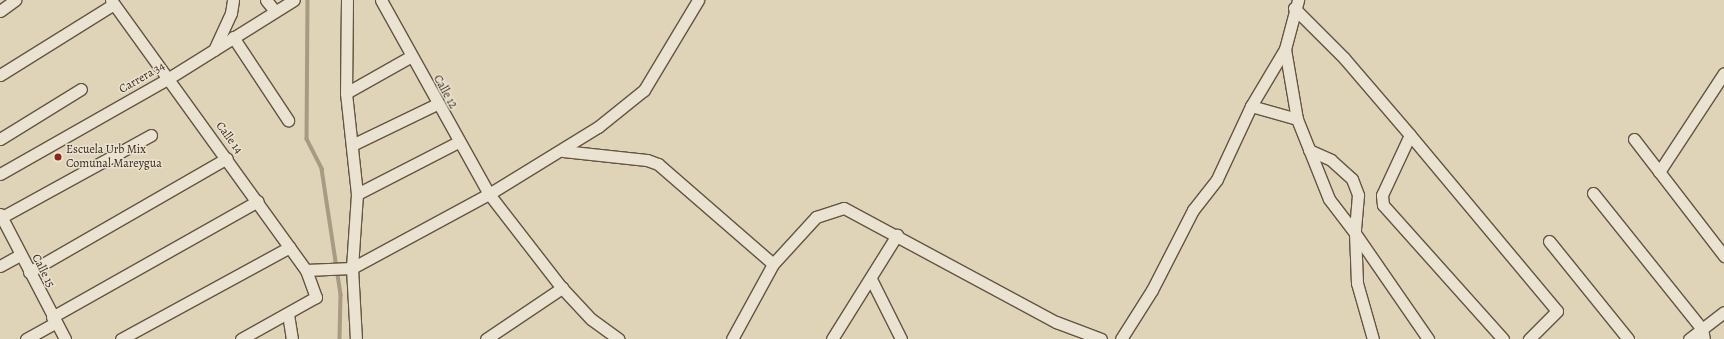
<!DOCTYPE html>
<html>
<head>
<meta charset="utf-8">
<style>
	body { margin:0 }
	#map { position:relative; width:1724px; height:339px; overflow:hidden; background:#dfd4b8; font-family:Alegreya,serif }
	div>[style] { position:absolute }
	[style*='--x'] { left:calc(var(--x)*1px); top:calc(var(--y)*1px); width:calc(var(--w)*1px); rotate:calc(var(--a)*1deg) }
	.stream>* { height:3.5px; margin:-1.75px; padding:0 1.75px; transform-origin:1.75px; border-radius:1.75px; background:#a89a83 }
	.roads { filter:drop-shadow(1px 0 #655442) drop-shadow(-1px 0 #655442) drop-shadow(0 1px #655442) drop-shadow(0 -1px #655442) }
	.street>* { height:11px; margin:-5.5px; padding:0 5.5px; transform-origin:5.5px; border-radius:5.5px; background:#eae3d1 }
	.dots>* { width:11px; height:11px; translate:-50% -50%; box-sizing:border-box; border:2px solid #eae3d1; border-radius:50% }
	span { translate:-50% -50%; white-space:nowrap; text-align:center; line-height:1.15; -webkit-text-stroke:3px #eae3d1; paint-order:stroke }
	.street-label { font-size:12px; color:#3c291b }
	.poi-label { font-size:12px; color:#3c291b }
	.left { translate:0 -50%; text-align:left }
</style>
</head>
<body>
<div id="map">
	<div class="stream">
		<i style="--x:308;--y:0;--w:139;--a:90.4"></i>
		<i style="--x:307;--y:139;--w:34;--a:63"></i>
		<i style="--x:322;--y:169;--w:127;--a:81.4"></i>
		<i style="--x:341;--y:295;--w:44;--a:91.3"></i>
	</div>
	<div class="roads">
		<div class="street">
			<i style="--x:111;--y:0;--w:333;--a:54.2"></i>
			<i style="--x:306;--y:270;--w:29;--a:70"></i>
			<i style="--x:316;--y:297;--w:86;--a:150.8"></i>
			<i style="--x:266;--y:0;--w:14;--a:51"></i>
			<i style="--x:347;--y:0;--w:93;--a:90.6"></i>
			<i style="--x:346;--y:93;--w:102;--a:83.8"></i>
			<i style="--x:357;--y:194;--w:74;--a:93.9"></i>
			<i style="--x:352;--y:268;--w:71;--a:86.8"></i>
			<i style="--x:381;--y:0;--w:222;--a:60.9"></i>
			<i style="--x:489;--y:194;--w:119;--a:52.2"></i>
			<i style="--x:562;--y:288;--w:42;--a:46.9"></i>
			<i style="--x:591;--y:319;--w:34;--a:36"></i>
			<i style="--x:1294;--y:8;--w:71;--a:45"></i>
			<i style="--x:1344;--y:58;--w:101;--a:49.4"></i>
			<i style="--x:0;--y:11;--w:19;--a:-36"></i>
			<i style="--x:233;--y:37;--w:100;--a:56.5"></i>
			<i style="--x:1285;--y:49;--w:71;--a:80.3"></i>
			<i style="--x:214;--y:50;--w:41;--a:-65.3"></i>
			<i style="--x:231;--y:13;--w:13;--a:-81"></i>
			<i style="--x:0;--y:75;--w:134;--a:-31.9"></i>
			<i style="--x:346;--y:93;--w:73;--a:-29.4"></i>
			<i style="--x:1251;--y:106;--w:48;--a:15.8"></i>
			<i style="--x:1297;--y:119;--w:86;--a:68.2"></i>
			<i style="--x:1329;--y:199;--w:43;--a:52.6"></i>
			<i style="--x:1355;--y:233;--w:50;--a:87.7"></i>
			<i style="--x:1357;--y:283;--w:58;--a:74.1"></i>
			<i style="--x:0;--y:139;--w:95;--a:-31.7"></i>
			<i style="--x:1634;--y:139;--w:148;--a:52.4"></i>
			<i style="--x:352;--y:145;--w:94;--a:-25.8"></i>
			<i style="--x:1309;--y:150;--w:24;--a:24"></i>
			<i style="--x:1331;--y:160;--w:28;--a:42"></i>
			<i style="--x:1352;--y:179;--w:17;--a:69"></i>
			<i style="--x:1358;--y:195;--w:38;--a:95"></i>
			<i style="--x:1355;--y:233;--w:129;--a:55.4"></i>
			<i style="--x:563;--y:151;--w:84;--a:6.1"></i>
			<i style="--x:647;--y:160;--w:12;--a:20"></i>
			<i style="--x:658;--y:164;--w:152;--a:41"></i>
			<i style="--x:1659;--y:172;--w:118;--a:-56.7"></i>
			<i style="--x:0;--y:174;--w:194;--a:-29.6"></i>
			<i style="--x:169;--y:78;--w:147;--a:-32"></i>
			<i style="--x:1593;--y:193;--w:174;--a:51.3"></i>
			<i style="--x:1702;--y:329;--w:10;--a:79"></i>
			<i style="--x:357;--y:194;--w:114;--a:-27.2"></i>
			<i style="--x:0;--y:214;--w:141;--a:62.5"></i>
			<i style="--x:2;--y:217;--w:170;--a:-28.8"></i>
			<i style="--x:1549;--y:241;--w:126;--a:51.1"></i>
			<i style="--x:0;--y:266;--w:23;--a:-29"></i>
			<i style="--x:306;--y:270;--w:46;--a:-2.5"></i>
			<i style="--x:352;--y:268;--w:156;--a:-28.4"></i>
			<i style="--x:489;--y:194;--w:128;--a:-31.6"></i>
			<i style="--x:598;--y:127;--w:59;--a:-38.8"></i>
			<i style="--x:644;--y:90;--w:105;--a:-59"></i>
			<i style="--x:29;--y:272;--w:228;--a:-29.9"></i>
			<i style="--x:871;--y:279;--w:67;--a:63.4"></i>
			<i style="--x:288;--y:314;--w:25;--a:81"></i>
			<i style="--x:52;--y:317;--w:236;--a:-29.4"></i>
			<i style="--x:26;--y:339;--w:33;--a:-29"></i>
			<i style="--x:121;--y:339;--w:192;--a:-28.6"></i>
			<i style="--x:486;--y:339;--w:92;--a:-33.9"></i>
			<i style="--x:732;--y:339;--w:85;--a:-61.3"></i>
			<i style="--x:773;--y:264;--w:64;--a:-47.5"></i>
			<i style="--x:816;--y:217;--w:29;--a:-18"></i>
			<i style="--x:844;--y:208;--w:241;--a:28.3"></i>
			<i style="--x:1056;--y:322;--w:48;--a:20.7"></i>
			<i style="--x:832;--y:339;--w:123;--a:-58"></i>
			<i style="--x:1121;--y:339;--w:58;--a:-57.7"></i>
			<i style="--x:1152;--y:290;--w:90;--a:-62.9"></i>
			<i style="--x:1193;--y:210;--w:39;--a:-52"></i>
			<i style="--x:1217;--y:179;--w:81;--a:-65"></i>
			<i style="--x:1251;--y:106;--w:66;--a:-59.2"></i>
			<i style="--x:1285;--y:49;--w:51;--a:-75.1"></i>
			<i style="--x:1503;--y:339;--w:180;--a:-131.8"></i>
			<i style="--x:1383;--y:205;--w:10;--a:-96"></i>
			<i style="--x:1382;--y:195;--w:66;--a:-65"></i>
			<i style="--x:1410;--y:135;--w:229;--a:50.1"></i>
			<i style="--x:1557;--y:311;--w:40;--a:135"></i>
			<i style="--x:1689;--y:339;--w:44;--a:-37.6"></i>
		</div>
	</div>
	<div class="dots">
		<i style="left:58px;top:157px;background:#8f2418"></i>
	</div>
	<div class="street-label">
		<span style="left:142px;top:78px;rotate:-30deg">Carrera 34</span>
		<span style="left:445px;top:92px;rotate:61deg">Calle 12</span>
		<span style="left:229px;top:138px;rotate:54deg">Calle 14</span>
		<span style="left:43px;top:271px;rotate:63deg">Calle 15</span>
	</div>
	<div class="poi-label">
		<span class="left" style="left:66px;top:157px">Escuela Urb Mix<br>Comunal Mareygua</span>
	</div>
</div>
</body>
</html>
